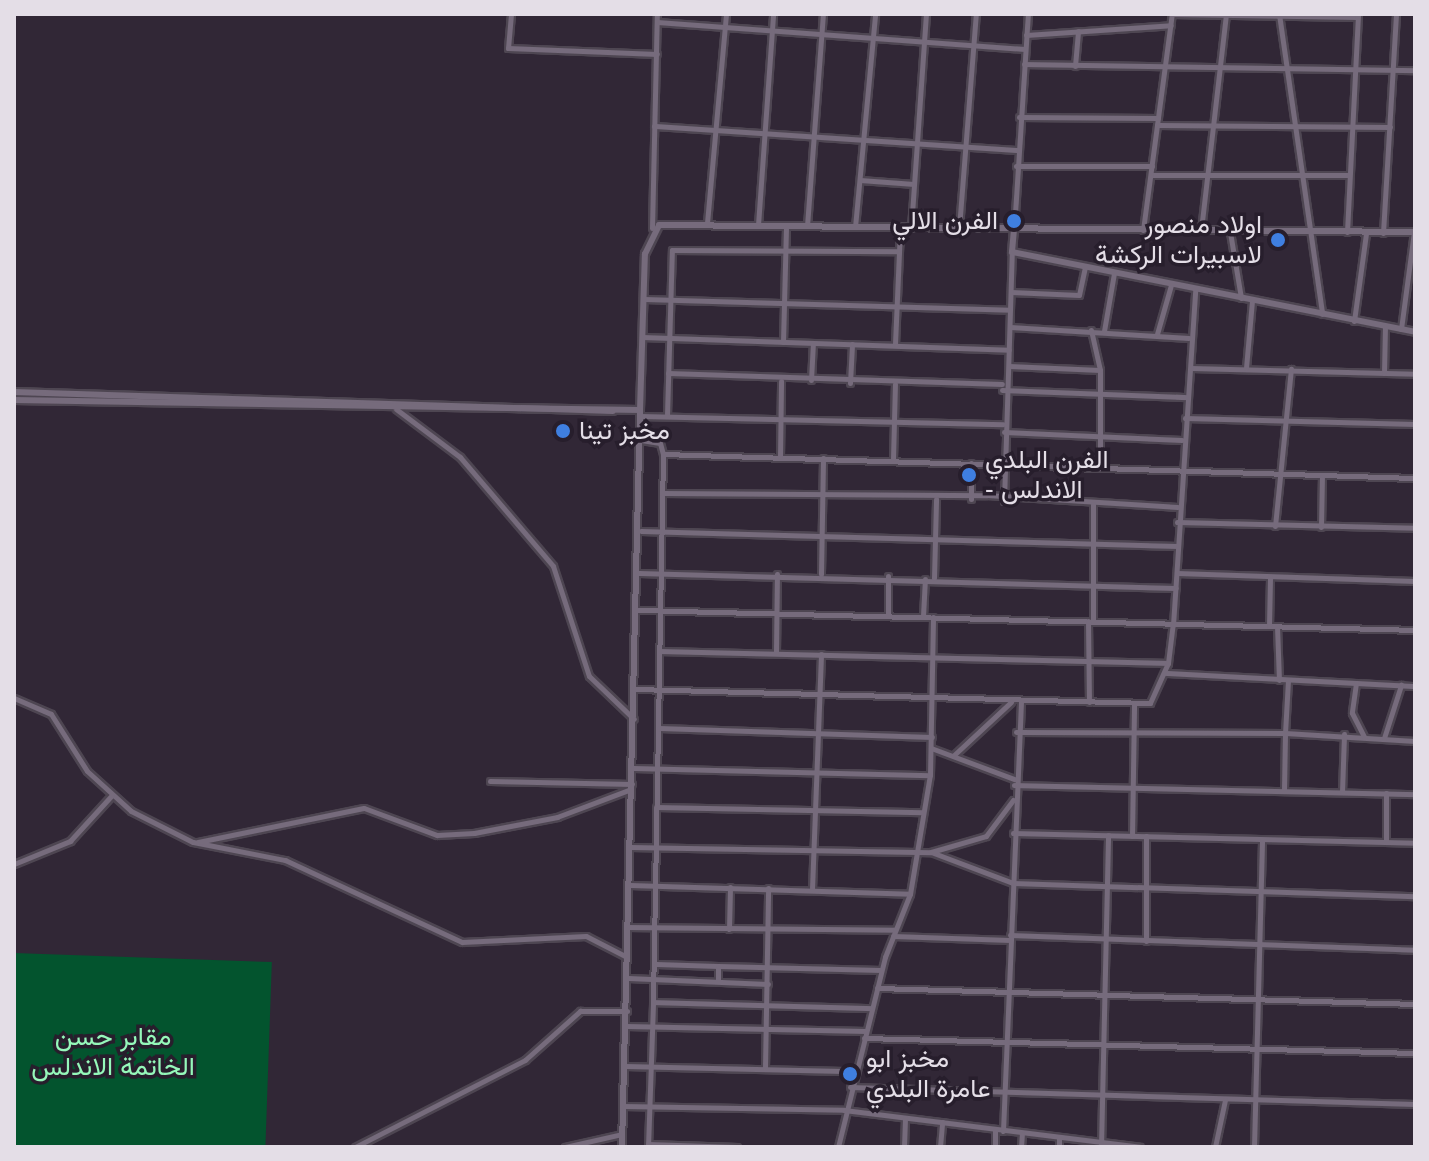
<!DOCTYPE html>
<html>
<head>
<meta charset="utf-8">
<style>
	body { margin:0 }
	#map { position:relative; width:1429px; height:1161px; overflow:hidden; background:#312736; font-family:Helvetica,Vazirmatn,sans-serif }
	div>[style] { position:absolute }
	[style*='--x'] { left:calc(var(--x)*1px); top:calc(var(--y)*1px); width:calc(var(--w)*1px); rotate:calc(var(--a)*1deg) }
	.green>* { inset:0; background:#03542e; transform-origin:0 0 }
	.roads { filter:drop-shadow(2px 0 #4e4652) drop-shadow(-2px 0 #4e4652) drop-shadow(0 2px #4e4652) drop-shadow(0 -2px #4e4652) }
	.minor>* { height:5px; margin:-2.5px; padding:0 2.5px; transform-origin:2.5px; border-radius:2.5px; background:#766b7c }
	.tertiary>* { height:6px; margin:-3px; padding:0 3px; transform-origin:3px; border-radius:3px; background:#766b7c }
	.dots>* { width:22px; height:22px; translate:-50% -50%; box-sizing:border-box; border:4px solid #271e2c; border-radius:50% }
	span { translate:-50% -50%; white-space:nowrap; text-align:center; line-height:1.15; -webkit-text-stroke:7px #271e2c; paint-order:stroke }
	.poi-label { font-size:26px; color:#e4dee7 }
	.right { translate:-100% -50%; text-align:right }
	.left { translate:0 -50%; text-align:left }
	.park-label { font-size:26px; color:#95f8ba }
	.frame { position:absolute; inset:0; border:16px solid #e4dee7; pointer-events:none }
</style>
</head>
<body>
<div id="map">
	<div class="green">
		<i style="left:14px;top:953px;width:258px;height:194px;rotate:2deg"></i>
	</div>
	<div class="roads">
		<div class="minor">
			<i style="--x:511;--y:14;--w:34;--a:95"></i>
			<i style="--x:508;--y:48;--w:149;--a:2.3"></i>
			<i style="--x:1172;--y:14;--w:185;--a:0.9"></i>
			<i style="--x:1279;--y:14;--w:303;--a:81.8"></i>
			<i style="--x:657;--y:22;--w:369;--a:4.2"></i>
			<i style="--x:1026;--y:35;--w:145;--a:-3.9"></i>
			<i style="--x:1024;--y:64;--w:391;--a:0.9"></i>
			<i style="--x:1075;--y:66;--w:35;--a:-85"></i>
			<i style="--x:1019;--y:117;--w:139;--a:0.4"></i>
			<i style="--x:1157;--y:125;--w:233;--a:0.5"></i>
			<i style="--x:654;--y:126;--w:364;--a:3.8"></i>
			<i style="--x:1016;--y:166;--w:136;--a:0"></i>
			<i style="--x:1151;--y:175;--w:197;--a:0"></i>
			<i style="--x:860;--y:180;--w:54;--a:4.2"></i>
			<i style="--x:707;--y:223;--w:210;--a:-84.8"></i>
			<i style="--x:758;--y:225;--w:212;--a:-85.9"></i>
			<i style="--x:807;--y:226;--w:213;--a:-85.7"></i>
			<i style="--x:855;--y:227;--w:214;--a:-84.6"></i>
			<i style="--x:652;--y:228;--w:214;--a:-88.7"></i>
			<i style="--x:911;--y:228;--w:215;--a:-86"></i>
			<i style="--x:959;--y:228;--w:215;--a:-85.5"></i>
			<i style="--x:1014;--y:229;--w:215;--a:-86.3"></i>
			<i style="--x:1143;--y:230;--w:218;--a:-82.4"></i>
			<i style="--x:1201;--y:230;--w:217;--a:-83.4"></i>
			<i style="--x:1230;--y:232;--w:67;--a:80.5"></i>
			<i style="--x:1347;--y:232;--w:218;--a:-87.1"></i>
			<i style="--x:1383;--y:233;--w:219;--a:-86.6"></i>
			<i style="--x:1011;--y:292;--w:68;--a:2.5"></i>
			<i style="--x:1079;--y:295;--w:29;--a:-78"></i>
			<i style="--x:644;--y:299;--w:366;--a:1.7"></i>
			<i style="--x:1354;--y:321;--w:89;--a:-82.2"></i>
			<i style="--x:1010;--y:327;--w:179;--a:3.5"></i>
			<i style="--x:1401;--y:329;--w:98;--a:-82.4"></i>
			<i style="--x:1091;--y:330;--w:41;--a:77.3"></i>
			<i style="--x:1100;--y:370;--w:96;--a:90"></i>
			<i style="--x:1104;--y:331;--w:59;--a:-80.2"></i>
			<i style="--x:1157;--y:334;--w:51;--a:-74.1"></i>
			<i style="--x:642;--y:337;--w:367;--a:2"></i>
			<i style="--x:783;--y:342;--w:116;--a:-88.5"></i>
			<i style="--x:895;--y:344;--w:116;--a:-87.5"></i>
			<i style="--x:1009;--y:366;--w:91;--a:2.5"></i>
			<i style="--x:1191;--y:368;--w:224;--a:1.5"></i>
			<i style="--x:1246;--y:368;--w:67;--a:-84.9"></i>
			<i style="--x:668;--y:373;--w:334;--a:1.9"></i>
			<i style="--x:1384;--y:373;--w:47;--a:-88.8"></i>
			<i style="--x:811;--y:380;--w:37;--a:-87"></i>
			<i style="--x:850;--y:383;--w:39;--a:-87"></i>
			<i style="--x:1002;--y:390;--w:186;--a:2.2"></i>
			<i style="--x:396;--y:409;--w:80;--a:36.9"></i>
			<i style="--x:460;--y:457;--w:143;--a:49.5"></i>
			<i style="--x:553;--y:566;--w:116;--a:71.9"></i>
			<i style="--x:589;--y:676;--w:62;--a:43.7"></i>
			<i style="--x:667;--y:415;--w:165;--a:-88.3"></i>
			<i style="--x:672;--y:250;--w:227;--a:0.3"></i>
			<i style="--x:640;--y:416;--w:363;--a:1.3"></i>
			<i style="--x:1185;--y:418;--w:230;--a:1.5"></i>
			<i style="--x:1004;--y:432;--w:178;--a:2.6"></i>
			<i style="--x:641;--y:440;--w:19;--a:9"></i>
			<i style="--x:660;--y:443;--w:11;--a:75"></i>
			<i style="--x:663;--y:454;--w:548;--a:91.05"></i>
			<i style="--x:663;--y:454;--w:752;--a:1.83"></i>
			<i style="--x:780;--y:457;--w:76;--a:-89.2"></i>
			<i style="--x:893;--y:459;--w:75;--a:-88.5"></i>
			<i style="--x:662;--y:493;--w:325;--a:0.4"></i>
			<i style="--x:987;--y:495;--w:191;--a:3.6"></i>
			<i style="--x:971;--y:499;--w:36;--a:-90"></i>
			<i style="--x:1004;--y:501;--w:249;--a:-88.2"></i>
			<i style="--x:1177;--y:522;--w:238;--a:1.4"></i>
			<i style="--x:1275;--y:526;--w:158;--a:-84.2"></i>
			<i style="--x:1321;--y:527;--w:50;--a:-88.9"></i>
			<i style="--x:641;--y:531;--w:537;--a:1.6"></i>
			<i style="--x:639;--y:573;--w:537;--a:1.6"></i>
			<i style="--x:1177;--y:573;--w:238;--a:1.9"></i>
			<i style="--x:821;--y:574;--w:116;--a:-89"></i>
			<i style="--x:888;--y:576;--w:39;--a:90"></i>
			<i style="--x:934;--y:578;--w:79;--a:-88.5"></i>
			<i style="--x:638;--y:610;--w:777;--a:1.47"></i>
			<i style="--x:923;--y:616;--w:37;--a:-87"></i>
			<i style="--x:1088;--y:621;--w:81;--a:89.3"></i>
			<i style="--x:1093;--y:621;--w:117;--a:-90"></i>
			<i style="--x:1269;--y:626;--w:49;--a:-88.8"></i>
			<i style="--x:1277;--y:626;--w:54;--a:87.9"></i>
			<i style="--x:661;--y:651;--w:507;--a:1.36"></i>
			<i style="--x:776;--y:652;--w:78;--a:-89.3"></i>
			<i style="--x:1165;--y:673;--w:250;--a:3"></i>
			<i style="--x:1288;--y:680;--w:53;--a:93.2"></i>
			<i style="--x:1285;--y:733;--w:130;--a:3.5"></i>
			<i style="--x:1356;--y:683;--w:30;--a:98"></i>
			<i style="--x:1352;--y:713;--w:27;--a:63"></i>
			<i style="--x:635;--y:689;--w:515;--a:1.56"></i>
			<i style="--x:1150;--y:703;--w:44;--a:-65.8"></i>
			<i style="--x:1168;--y:663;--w:38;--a:-83"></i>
			<i style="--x:1173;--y:625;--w:336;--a:-86.2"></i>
			<i style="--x:14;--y:698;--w:40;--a:23.4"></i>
			<i style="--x:51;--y:714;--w:67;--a:57.7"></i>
			<i style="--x:87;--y:771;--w:59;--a:42.3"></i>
			<i style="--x:131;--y:811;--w:69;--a:26.6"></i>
			<i style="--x:193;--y:842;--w:94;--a:11.1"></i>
			<i style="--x:285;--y:860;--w:195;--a:24.9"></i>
			<i style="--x:462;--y:942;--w:124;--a:-2.8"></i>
			<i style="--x:586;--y:936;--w:46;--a:27.1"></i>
			<i style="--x:659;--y:728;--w:273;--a:1.9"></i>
			<i style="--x:1016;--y:732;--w:269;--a:0.2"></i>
			<i style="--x:1285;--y:733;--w:56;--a:91"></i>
			<i style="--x:1384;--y:738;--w:56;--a:-72.2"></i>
			<i style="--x:931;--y:748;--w:89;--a:20.5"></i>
			<i style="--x:954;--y:755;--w:78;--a:-42.9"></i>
			<i style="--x:633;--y:768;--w:297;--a:1.4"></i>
			<i style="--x:490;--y:781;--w:142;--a:1.2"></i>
			<i style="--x:1014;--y:785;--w:401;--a:1.3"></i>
			<i style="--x:1342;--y:792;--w:58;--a:-88"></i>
			<i style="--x:656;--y:807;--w:267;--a:1.1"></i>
			<i style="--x:1013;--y:833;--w:402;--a:1.4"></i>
			<i style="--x:1132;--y:836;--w:132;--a:-89.1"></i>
			<i style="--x:198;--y:842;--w:169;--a:-11.6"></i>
			<i style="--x:364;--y:808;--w:78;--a:20.3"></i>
			<i style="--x:437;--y:835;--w:37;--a:-3"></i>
			<i style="--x:474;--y:833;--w:85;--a:-10.9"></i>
			<i style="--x:557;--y:817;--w:79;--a:-20.7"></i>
			<i style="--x:1386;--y:842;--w:49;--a:-90"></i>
			<i style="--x:630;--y:847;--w:301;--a:1"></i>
			<i style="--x:931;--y:852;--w:88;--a:20.7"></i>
			<i style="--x:1013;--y:883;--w:402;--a:1.9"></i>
			<i style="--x:931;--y:852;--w:57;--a:-16.2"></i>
			<i style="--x:986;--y:836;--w:45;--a:-53.1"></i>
			<i style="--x:14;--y:864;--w:61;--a:-22.3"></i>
			<i style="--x:70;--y:841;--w:62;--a:-47.6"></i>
			<i style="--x:630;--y:885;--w:280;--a:1.8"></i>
			<i style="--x:812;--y:889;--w:235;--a:-87.8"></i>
			<i style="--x:628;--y:927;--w:266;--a:0.6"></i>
			<i style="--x:729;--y:929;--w:42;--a:-88.6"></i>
			<i style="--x:1010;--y:935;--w:405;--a:2.1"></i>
			<i style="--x:893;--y:936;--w:117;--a:2"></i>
			<i style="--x:1146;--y:941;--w:105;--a:-90"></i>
			<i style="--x:656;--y:964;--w:62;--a:1.8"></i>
			<i style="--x:718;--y:966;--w:15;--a:90"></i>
			<i style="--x:718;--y:966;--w:163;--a:1.4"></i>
			<i style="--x:628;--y:978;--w:140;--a:2.5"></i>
			<i style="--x:877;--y:988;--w:538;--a:1.7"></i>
			<i style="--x:626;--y:1026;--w:240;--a:1.2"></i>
			<i style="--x:864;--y:1038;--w:551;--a:1.56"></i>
			<i style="--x:625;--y:1066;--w:229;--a:1.3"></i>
			<i style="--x:765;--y:1068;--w:180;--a:-89"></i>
			<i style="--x:850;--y:1087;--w:565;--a:1.72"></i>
			<i style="--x:623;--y:1106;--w:221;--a:1"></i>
			<i style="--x:844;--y:1110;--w:298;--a:7.1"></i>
			<i style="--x:1003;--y:1131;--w:430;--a:-87.6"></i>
			<i style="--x:1059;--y:1137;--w:10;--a:90"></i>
			<i style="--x:648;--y:1144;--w:89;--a:1.9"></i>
			<i style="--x:355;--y:1147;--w:191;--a:-27.1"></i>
			<i style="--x:525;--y:1060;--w:74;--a:-41.7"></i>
			<i style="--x:580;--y:1011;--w:47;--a:0"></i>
			<i style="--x:565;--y:1147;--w:58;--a:-12.8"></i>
			<i style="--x:648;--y:1147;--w:145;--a:-88"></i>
			<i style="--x:653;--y:1002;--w:219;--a:1.6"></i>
			<i style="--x:838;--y:1147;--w:196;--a:-76.1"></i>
			<i style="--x:885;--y:957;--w:68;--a:-68.4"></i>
			<i style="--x:910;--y:894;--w:121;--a:-80.5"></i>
			<i style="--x:930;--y:775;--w:158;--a:-88.9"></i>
			<i style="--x:904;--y:1147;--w:29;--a:-88"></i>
			<i style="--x:940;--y:1147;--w:25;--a:-85"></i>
			<i style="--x:995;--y:1147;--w:17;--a:-90"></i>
			<i style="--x:1021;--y:1147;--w:13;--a:-86"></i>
			<i style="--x:1101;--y:1147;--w:312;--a:-88.7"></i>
			<i style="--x:1215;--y:1147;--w:48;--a:-78"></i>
			<i style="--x:1254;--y:1147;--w:307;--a:-88.5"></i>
		</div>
		<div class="tertiary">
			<i style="--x:1014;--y:229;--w:23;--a:95"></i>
			<i style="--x:1012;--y:252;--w:411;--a:11.2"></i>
			<i style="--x:14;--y:392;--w:599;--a:1.82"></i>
			<i style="--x:14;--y:400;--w:626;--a:0.92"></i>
			<i style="--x:640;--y:410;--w:156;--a:-88.2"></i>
			<i style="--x:645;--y:254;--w:32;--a:-64"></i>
			<i style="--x:659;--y:225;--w:756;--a:0.53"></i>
			<i style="--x:622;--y:1147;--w:737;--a:-88.6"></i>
		</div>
	</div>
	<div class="dots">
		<i style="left:1014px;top:221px;background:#3f7fe0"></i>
		<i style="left:1278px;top:240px;background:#3f7fe0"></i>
		<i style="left:563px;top:431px;background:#3f7fe0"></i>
		<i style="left:969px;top:475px;background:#3f7fe0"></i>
		<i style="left:850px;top:1074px;background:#3f7fe0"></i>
	</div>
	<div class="poi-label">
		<span class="right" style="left:998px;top:221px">الفرن الالي</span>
		<span class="right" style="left:1262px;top:240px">اولاد منصور<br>لاسبيرات الركشة</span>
		<span class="left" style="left:579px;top:431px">مخبز تينا</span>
		<span class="left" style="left:985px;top:475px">الفرن البلدي<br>- الاندلس</span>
		<span class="left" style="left:866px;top:1074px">مخبز ابو<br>عامرة البلدي</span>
	</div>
	<div class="park-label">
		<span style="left:113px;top:1052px">مقابر حسن<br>الخاتمة الاندلس</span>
	</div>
	<div class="frame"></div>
</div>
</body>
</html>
